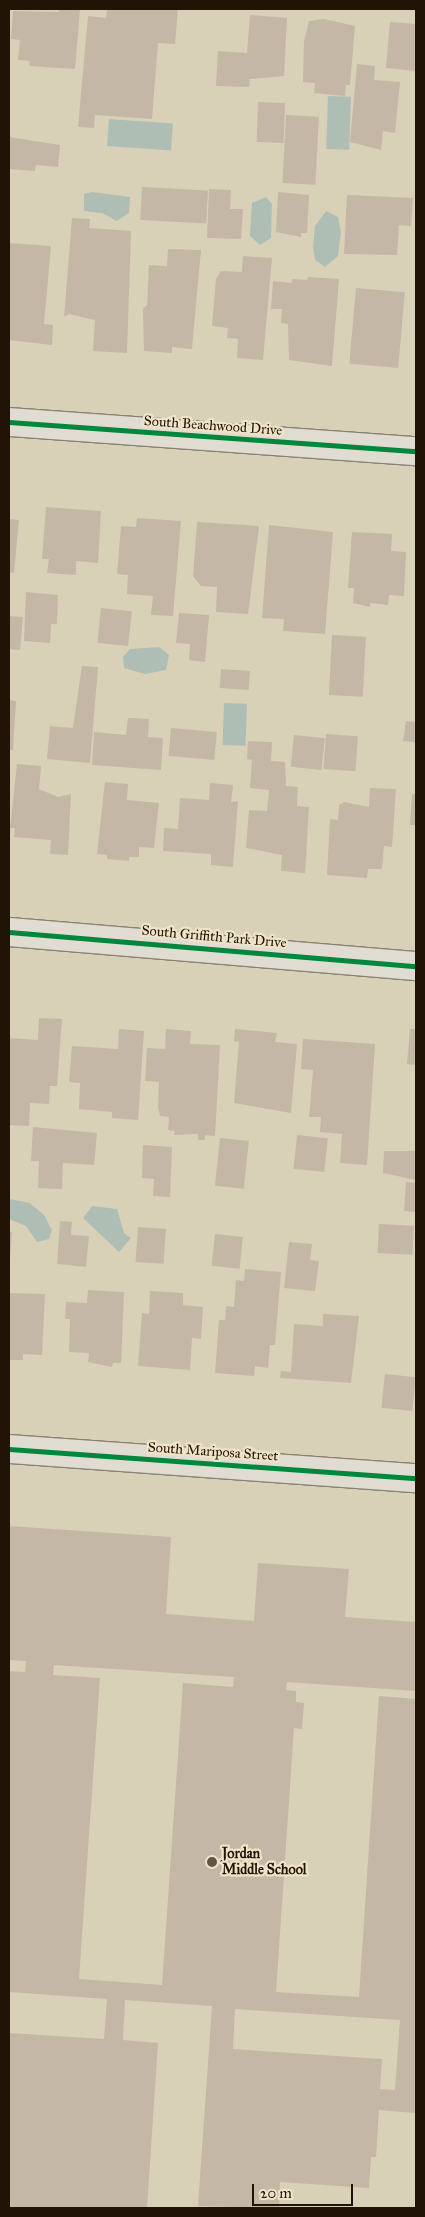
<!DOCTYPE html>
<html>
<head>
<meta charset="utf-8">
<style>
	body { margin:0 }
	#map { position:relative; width:425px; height:2217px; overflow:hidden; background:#d9d0b8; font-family:"IM FELL Great Primer",serif }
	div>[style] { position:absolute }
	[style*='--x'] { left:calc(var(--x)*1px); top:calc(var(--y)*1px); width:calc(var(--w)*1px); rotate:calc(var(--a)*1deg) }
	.water>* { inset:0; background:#aebeb5; transform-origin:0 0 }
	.building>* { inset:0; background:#c5b7a5; transform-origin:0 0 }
	.roads { filter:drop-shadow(1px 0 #898273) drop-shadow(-1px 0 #898273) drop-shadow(0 1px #898273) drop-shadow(0 -1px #898273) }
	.minor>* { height:28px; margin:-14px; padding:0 14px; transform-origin:14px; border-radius:14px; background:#e1dcd1 }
	.cycleway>* { height:5px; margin:-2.5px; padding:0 2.5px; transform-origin:2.5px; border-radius:2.5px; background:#00873e }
	.dots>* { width:14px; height:14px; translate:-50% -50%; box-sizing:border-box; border:2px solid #efe4c8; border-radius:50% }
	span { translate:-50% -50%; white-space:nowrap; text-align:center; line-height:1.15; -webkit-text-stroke:4.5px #efe4c8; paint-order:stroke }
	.street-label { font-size:14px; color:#211306 }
	.poi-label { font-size:14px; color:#211306; font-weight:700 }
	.left { translate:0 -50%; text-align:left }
	.frame { position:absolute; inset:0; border:10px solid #211306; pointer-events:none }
	.scale { position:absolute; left:252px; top:2184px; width:101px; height:22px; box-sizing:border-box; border:2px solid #211306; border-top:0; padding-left:6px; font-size:15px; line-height:18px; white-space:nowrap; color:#211306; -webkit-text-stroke:4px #efe4c8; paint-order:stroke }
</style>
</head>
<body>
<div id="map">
	<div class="water">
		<i style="left:328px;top:96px;width:23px;height:53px;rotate:2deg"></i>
		<i style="left:109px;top:119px;width:64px;height:27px;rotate:4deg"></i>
		<i style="clip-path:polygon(92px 192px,130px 197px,129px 213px,117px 221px,102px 213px,84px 211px,84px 194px)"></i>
		<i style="clip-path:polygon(266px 197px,272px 204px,271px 238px,260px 245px,250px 236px,252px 203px)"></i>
		<i style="clip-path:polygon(326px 211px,338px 217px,341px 232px,338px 256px,325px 267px,315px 260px,313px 247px,315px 226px)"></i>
		<i style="clip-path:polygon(159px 647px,169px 655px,166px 670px,145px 674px,124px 668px,123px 657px,130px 649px)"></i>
		<i style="left:224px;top:703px;width:23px;height:42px;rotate:2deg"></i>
		<i style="clip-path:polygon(9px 1199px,30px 1203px,44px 1215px,52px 1230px,49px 1239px,37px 1242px,26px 1226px,9px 1219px)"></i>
		<i style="clip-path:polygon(92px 1206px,117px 1209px,124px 1233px,131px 1238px,119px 1252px,83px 1218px)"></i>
	</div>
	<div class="building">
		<i style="clip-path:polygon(59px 9px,80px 9px,75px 69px,29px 66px,30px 61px,18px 60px,20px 40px,11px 39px,13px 11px,59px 12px)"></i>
		<i style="clip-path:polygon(107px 9px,178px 9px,175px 44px,158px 43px,152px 119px,95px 115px,94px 128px,78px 127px,88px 16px,106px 18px)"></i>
		<i style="clip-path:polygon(250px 15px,287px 18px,284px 76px,250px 79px,249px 87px,216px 86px,218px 51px,247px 53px)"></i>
		<i style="clip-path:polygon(324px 19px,355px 26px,350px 85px,346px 85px,345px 96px,314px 93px,315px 83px,303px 82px,304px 41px,309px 21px)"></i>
		<i style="clip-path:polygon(390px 22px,416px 24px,416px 71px,386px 68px)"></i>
		<i style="clip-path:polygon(357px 64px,375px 66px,374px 80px,400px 82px,395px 133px,383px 131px,381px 150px,350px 142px)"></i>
		<i style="left:258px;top:102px;width:27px;height:40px;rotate:2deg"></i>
		<i style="left:286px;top:115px;width:33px;height:68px;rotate:3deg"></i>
		<i style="clip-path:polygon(9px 137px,60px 145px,58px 167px,36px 165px,35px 171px,9px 169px)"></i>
		<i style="left:142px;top:187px;width:66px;height:33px;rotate:3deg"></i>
		<i style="clip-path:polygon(209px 189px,231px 190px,230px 209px,243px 209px,241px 239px,207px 238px)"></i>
		<i style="clip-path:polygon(278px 192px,309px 195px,307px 233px,301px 233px,301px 237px,276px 232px)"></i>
		<i style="clip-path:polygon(347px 195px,413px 198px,411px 226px,399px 225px,397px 255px,344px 254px)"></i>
		<i style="clip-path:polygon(72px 218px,90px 219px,89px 228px,131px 231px,127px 353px,93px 351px,95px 320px,69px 314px,64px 317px)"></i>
		<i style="clip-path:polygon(9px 243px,51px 246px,44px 324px,53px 325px,52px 345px,9px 340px)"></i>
		<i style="clip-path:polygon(168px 249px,201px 250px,192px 349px,172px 347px,172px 353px,144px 351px,143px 309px,147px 305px,149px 265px,167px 266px)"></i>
		<i style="clip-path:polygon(243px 256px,272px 258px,263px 360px,237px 358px,238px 339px,227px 338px,228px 328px,212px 326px,216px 279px,221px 271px,242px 272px)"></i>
		<i style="clip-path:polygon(308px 277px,339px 279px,332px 366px,289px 360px,288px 324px,281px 323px,282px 309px,271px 309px,273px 281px,292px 283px,292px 279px,307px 280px)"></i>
		<i style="left:356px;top:288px;width:49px;height:76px;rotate:5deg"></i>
		<i style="clip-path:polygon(46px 507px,101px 511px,98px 563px,76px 561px,76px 575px,47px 573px,49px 559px,42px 559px)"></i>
		<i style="clip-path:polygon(137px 518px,181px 521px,173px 616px,151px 615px,153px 596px,127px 594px,128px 575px,117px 574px,121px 526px,136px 527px)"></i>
		<i style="clip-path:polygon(9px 519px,19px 520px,14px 573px,9px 572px)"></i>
		<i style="clip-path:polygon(197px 522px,259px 526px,248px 614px,216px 612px,217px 587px,201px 586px,193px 576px)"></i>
		<i style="clip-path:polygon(269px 525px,333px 532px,325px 634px,283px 631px,284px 619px,262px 618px)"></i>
		<i style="clip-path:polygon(352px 532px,392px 534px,391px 551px,406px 552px,404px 596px,389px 595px,388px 605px,370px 603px,370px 607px,353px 603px,354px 588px,348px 588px)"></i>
		<i style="clip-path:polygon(26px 592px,58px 595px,57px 624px,51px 624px,50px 643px,24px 641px)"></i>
		<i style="left:101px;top:608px;width:31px;height:35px;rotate:6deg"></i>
		<i style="clip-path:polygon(179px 613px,209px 615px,205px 662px,189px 660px,190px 644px,176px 643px)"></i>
		<i style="clip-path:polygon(9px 616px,23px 617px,20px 650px,9px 649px)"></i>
		<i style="left:332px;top:635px;width:34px;height:60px;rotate:3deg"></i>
		<i style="clip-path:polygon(82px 666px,98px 667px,90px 763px,47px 759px,50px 726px,73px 728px)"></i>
		<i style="left:221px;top:669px;width:29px;height:19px;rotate:4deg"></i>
		<i style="clip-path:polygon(9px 700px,16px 701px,13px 750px,9px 750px)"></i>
		<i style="clip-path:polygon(128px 718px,149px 719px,148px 737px,163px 738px,161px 770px,92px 765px,94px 732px,126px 735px)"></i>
		<i style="clip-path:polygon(406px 721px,416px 722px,416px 746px,414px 742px,403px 741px)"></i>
		<i style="left:171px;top:728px;width:46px;height:28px;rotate:5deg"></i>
		<i style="left:326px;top:734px;width:32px;height:35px;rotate:4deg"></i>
		<i style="left:294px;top:735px;width:31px;height:32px;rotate:6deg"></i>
		<i style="clip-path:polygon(248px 741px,272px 742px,271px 761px,285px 762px,286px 786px,298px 787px,297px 806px,309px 807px,305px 873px,281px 871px,282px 855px,246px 848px,249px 810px,267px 811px,269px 790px,250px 788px,252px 760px,247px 759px)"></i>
		<i style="clip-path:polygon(17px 764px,41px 766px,39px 789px,58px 797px,71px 794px,68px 855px,50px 854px,51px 840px,14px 837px,15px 828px,10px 828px)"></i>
		<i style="clip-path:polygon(105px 782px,128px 784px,127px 800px,159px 803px,154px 848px,139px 847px,139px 857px,129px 857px,129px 861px,107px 859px,107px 855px,97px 854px)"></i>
		<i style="clip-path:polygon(210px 783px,233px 785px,231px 802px,238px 801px,233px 867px,211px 865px,211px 854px,163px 851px,164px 828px,178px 829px,180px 798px,209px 800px)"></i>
		<i style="clip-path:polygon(370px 788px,396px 789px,392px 847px,384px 846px,382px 869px,368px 869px,367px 878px,327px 875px,330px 819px,338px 820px,339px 805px,344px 802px,369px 807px)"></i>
		<i style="clip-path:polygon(412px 794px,416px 794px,416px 825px,410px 825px)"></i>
		<i style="clip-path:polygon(39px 1018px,62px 1019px,57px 1086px,50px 1086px,49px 1104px,30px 1103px,29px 1126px,9px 1125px,9px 1038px,38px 1040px)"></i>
		<i style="clip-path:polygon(119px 1029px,144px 1031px,138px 1120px,112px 1118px,112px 1112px,79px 1109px,80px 1083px,69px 1082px,72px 1046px,118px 1049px)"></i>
		<i style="clip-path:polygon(166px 1029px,191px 1031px,190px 1044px,220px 1045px,215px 1136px,205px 1135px,205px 1140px,198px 1140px,198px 1134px,174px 1135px,175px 1131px,168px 1130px,169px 1117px,160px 1116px,158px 1107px,159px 1082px,145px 1081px,147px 1048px,165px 1049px)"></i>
		<i style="clip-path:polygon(235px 1029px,277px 1033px,275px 1042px,297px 1044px,291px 1113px,234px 1103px,239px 1042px,234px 1041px)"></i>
		<i style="clip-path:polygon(410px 1029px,416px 1029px,416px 1065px,407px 1064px)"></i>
		<i style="clip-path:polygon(303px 1039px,375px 1044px,367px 1165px,340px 1163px,342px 1134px,320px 1132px,321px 1117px,309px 1117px,313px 1070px,301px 1069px)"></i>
		<i style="clip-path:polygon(33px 1127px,97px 1133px,94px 1165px,63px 1163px,62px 1189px,38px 1188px,39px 1161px,31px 1161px)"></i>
		<i style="left:297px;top:1135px;width:31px;height:34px;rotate:6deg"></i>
		<i style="left:220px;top:1138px;width:29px;height:48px;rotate:6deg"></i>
		<i style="clip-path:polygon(143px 1145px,172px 1147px,170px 1197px,153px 1196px,154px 1179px,142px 1178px)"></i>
		<i style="clip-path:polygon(384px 1151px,416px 1151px,416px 1180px,383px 1173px)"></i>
		<i style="clip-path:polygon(406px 1182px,416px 1183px,416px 1212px,404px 1211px)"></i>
		<i style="clip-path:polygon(60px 1221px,72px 1222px,71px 1235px,89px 1236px,86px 1267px,57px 1264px)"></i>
		<i style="left:379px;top:1224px;width:35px;height:29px;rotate:3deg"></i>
		<i style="left:138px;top:1227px;width:28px;height:35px;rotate:4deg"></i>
		<i style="clip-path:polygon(9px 1232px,12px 1232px,10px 1260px,9px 1260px)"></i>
		<i style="left:215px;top:1234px;width:28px;height:32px;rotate:6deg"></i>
		<i style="clip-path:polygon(289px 1242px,312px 1244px,310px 1260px,319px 1261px,315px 1291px,284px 1288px)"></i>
		<i style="clip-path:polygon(245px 1269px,281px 1272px,275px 1345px,270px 1345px,268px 1368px,255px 1366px,254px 1376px,215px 1373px,219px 1320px,225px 1320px,226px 1306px,234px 1307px,236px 1280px,244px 1281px)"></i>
		<i style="clip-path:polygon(88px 1290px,124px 1292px,121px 1363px,113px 1363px,112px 1367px,88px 1362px,89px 1353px,69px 1352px,70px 1319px,65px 1319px,66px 1302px,87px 1303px)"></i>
		<i style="clip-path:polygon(150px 1291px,183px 1293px,183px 1305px,203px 1307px,201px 1339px,192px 1338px,190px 1370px,138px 1366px,142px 1313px,149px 1314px)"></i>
		<i style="clip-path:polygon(9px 1293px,45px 1294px,42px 1355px,23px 1354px,23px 1360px,9px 1360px)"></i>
		<i style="clip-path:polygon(323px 1314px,359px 1316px,351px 1383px,280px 1378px,281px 1371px,291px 1372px,294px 1324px,323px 1326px)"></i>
		<i style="left:385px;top:1374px;width:31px;height:34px;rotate:6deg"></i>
		<i style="clip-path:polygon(evenodd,9px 1526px,171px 1537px,166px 1614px,254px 1621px,258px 1563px,349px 1569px,345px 1617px,416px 1622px,416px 1691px,287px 1682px,286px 1690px,296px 1691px,296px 1702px,304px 1703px,302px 1729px,294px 1728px,276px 1992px,359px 1997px,379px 1696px,416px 1699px,415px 2113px,379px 2110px,376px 2157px,371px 2157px,369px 2188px,280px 2182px,279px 2208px,198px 2206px,212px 2006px,125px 2000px,123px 2040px,158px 2043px,147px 2208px,9px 2208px,9px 2033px,104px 2039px,107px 1999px,9px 1992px,9px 1671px,25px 1672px,26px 1661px,9px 1660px,9px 1526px,54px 1665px,234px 1677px,233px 1687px,183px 1683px,162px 1985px,79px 1979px,100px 1678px,53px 1675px,54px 1665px,9px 1526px,235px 2009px,400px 2020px,395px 2090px,380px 2089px,382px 2059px,233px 2049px,235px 2009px)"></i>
	</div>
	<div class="roads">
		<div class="minor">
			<i style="--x:9;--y:422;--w:408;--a:4.1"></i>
			<i style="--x:9;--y:932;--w:408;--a:4.8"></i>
			<i style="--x:9;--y:1449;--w:408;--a:4.1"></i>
		</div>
	</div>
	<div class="cycleway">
		<i style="--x:9;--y:422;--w:408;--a:4.1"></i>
		<i style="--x:9;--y:932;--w:408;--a:4.8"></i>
		<i style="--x:9;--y:1449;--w:408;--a:4.1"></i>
	</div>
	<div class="dots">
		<i style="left:212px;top:1862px;background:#615544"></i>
	</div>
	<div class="street-label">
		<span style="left:213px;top:426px;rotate:4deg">South Beachwood Drive</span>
		<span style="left:214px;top:937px;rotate:5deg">South Griffith Park Drive</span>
		<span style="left:213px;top:1452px;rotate:4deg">South Mariposa Street</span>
	</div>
	<div class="poi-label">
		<span class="left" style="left:222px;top:1862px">Jordan<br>Middle School</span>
	</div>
	<div class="frame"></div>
	<div class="scale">20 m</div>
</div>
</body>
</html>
